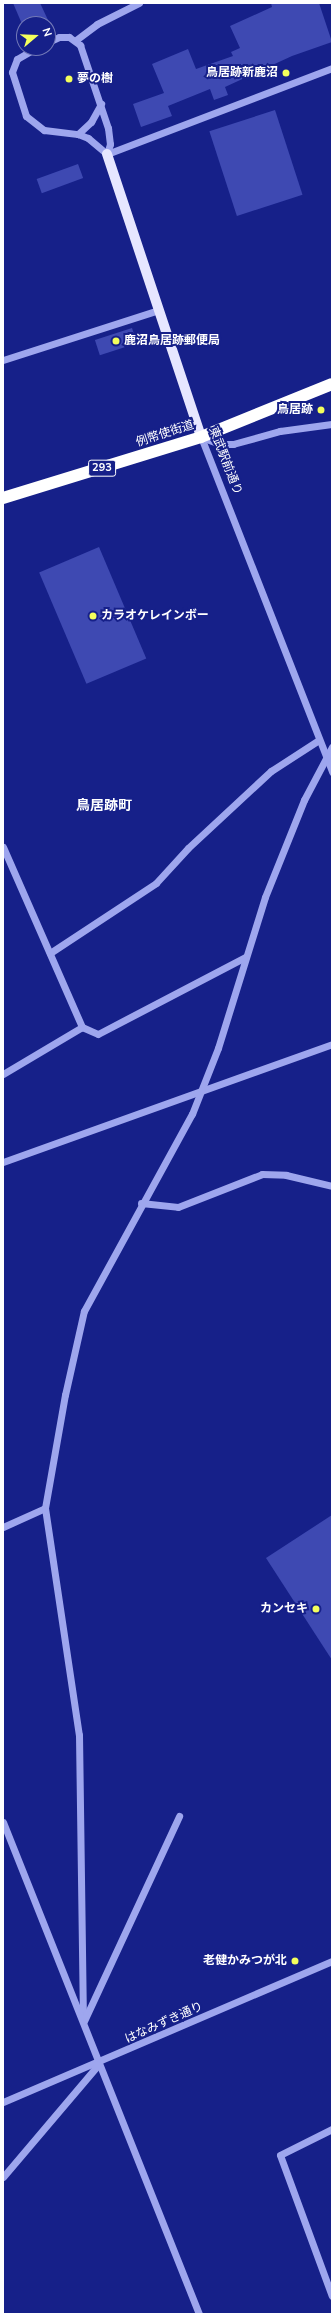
<!DOCTYPE html>
<html>
<head>
<meta charset="utf-8">
<style>
	body { margin:0 }
	#map { position:relative; width:335px; height:2317px; overflow:hidden; background:#162089; font-family:"Nunito Sans","Noto Sans JP",sans-serif }
	div>[style] { position:absolute }
	[style*='--x'] { left:calc(var(--x)*1px); top:calc(var(--y)*1px); width:calc(var(--w)*1px); rotate:calc(var(--a)*1deg) }
	.building>* { inset:0; background:#3e49b2; transform-origin:0 0 }
	.minor>* { height:7px; margin:-3.5px; padding:0 3.5px; transform-origin:3.5px; border-radius:3.5px; background:#9ea6ee }
	.major>* { height:10px; margin:-5px; padding:0 5px; transform-origin:5px; border-radius:5px; background:#e6e6ff }
	.highway>* { height:12px; margin:-6px; padding:0 6px; transform-origin:6px; border-radius:6px; background:#fff }
	.dots>* { width:11px; height:11px; translate:-50% -50%; box-sizing:border-box; border:2px solid #162089; border-radius:50% }
	span { translate:-50% -50%; white-space:nowrap; text-align:center; line-height:1.15; -webkit-text-stroke:4px #162089; paint-order:stroke }
	.shield-label span { padding:1px 3px; background:#162089; border:1px solid; border-radius:3px; -webkit-text-stroke-width:0 }
	.shield-label { font-size:11px; color:#fff; font-weight:700 }
	.poi-label { font-size:12px; color:#fff; font-weight:700 }
	.right { translate:-100% -50%; text-align:right }
	.left { translate:0 -50%; text-align:left }
	.street-label { font-size:12px; color:#fff }
	.quarter-label { font-size:14px; color:#fff; font-weight:700 }
	.frame { position:absolute; inset:0; border:4px solid #fff; pointer-events:none }
	.north { position:absolute; left:16px; top:16px; width:40px; height:40px; box-sizing:border-box; background:#162089; border:1px solid #7379b8; border-radius:50%; rotate:71deg; font-size:11px; font-weight:700; line-height:16px; text-align:center; color:#fff }
	.north::after { content:''; display:block; margin:auto; width:14px; height:18px; background:#f4ff5c; clip-path:polygon(50% 0,100% 100%,50% 72%,0 100%) }
</style>
</head>
<body>
<div id="map">
	<div class="building">
		<i style="clip-path:polygon(13px 3px,40px 3px,48px 20px,41px 24px,22px 24px)"></i>
		<i style="clip-path:polygon(271px 3px,319px 3px,332px 42px,292px 56px,225px 87px,228px 95px,214px 100px,210px 89px,168px 106px,172px 116px,141px 127px,133px 104px,164px 93px,152px 64px,188px 49px,196px 69px,233px 56px,231px 52px,240px 48px,230px 26px,272px 7px)"></i>
		<i style="left:275px;top:110px;width:89px;height:69px;rotate:72deg"></i>
		<i style="left:78px;top:164px;width:15px;height:44px;rotate:70deg"></i>
		<i style="left:132px;top:328px;width:16px;height:39px;rotate:72deg"></i>
		<i style="left:99px;top:547px;width:121px;height:65px;rotate:67deg"></i>
		<i style="clip-path:polygon(332px 1515px,332px 1660px,266px 1558px)"></i>
	</div>
	<div class="minor">
		<i style="--x:76;--y:40;--w:26;--a:-37"></i>
		<i style="--x:97;--y:24;--w:47;--a:-26.6"></i>
		<i style="--x:48;--y:42;--w:12;--a:-24"></i>
		<i style="--x:59;--y:37;--w:10;--a:0"></i>
		<i style="--x:69;--y:37;--w:14;--a:36"></i>
		<i style="--x:80;--y:45;--w:88;--a:71.4"></i>
		<i style="--x:108;--y:128;--w:16;--a:83"></i>
		<i style="--x:110;--y:144;--w:10;--a:107"></i>
		<i style="--x:36;--y:48;--w:22;--a:150"></i>
		<i style="--x:17;--y:59;--w:14;--a:111"></i>
		<i style="--x:12;--y:72;--w:46;--a:72.3"></i>
		<i style="--x:26;--y:116;--w:23;--a:38"></i>
		<i style="--x:44;--y:130;--w:34;--a:7"></i>
		<i style="--x:78;--y:134;--w:11;--a:22"></i>
		<i style="--x:88;--y:138;--w:25;--a:40"></i>
		<i style="--x:78;--y:134;--w:18;--a:-43"></i>
		<i style="--x:91;--y:122;--w:21;--a:-61"></i>
		<i style="--x:107;--y:154;--w:241;--a:-20.9"></i>
		<i style="--x:3;--y:360;--w:164;--a:-17.8"></i>
		<i style="--x:201;--y:437;--w:360;--a:68.6"></i>
		<i style="--x:201;--y:437;--w:20;--a:20"></i>
		<i style="--x:220;--y:444;--w:13;--a:0"></i>
		<i style="--x:233;--y:444;--w:49;--a:-15.5"></i>
		<i style="--x:280;--y:431;--w:52;--a:-7.7"></i>
		<i style="--x:3;--y:847;--w:197;--a:66.3"></i>
		<i style="--x:50;--y:953;--w:127;--a:-33.4"></i>
		<i style="--x:156;--y:883;--w:47;--a:-47.6"></i>
		<i style="--x:188;--y:848;--w:113;--a:-42.9"></i>
		<i style="--x:271;--y:771;--w:57;--a:-32.9"></i>
		<i style="--x:3;--y:1074;--w:92;--a:-30.7"></i>
		<i style="--x:82;--y:1027;--w:17;--a:24"></i>
		<i style="--x:98;--y:1034;--w:166;--a:-27.6"></i>
		<i style="--x:3;--y:1162;--w:350;--a:-19.7"></i>
		<i style="--x:141;--y:1203;--w:37;--a:6"></i>
		<i style="--x:178;--y:1207;--w:90;--a:-21.4"></i>
		<i style="--x:262;--y:1174;--w:24;--a:2"></i>
		<i style="--x:286;--y:1175;--w:47;--a:13.4"></i>
		<i style="--x:45;--y:1508;--w:230;--a:81.5"></i>
		<i style="--x:79;--y:1735;--w:283;--a:89.2"></i>
		<i style="--x:3;--y:1527;--w:46;--a:-24.3"></i>
		<i style="--x:45;--y:1508;--w:115;--a:-80"></i>
		<i style="--x:65;--y:1395;--w:86;--a:-77.3"></i>
		<i style="--x:84;--y:1311;--w:225;--a:-61.3"></i>
		<i style="--x:192;--y:1114;--w:71;--a:-68.5"></i>
		<i style="--x:218;--y:1048;--w:158;--a:-72.7"></i>
		<i style="--x:265;--y:897;--w:105;--a:-68.1"></i>
		<i style="--x:304;--y:800;--w:60;--a:-62.2"></i>
		<i style="--x:3;--y:1822;--w:530;--a:68.28"></i>
		<i style="--x:84;--y:2021;--w:226;--a:-65.1"></i>
		<i style="--x:3;--y:2102;--w:358;--a:-23.2"></i>
		<i style="--x:332;--y:2129;--w:58;--a:153.4"></i>
		<i style="--x:280;--y:2155;--w:150;--a:69.8"></i>
		<i style="--x:3;--y:2177;--w:147;--a:-49.7"></i>
	</div>
	<div class="major">
		<i style="--x:107;--y:154;--w:298;--a:71.6"></i>
	</div>
	<div class="highway">
		<i style="--x:3;--y:498;--w:207;--a:-17.1"></i>
		<i style="--x:201;--y:437;--w:141;--a:-22"></i>
	</div>
	<div class="dots">
		<i style="left:286px;top:73px;background:#f4ff5c"></i>
		<i style="left:69px;top:79px;background:#f4ff5c"></i>
		<i style="left:116px;top:341px;background:#f4ff5c"></i>
		<i style="left:321px;top:410px;background:#f4ff5c"></i>
		<i style="left:93px;top:616px;background:#f4ff5c"></i>
		<i style="left:316px;top:1609px;background:#f4ff5c"></i>
		<i style="left:295px;top:1961px;background:#f4ff5c"></i>
	</div>
	<div class="shield-label">
		<span style="left:102px;top:468px">293</span>
	</div>
	<div class="poi-label">
		<span class="right" style="left:278px;top:73px">鳥居跡新鹿沼</span>
		<span class="left" style="left:77px;top:79px">夢の樹</span>
		<span class="left" style="left:124px;top:341px">鹿沼鳥居跡郵便局</span>
		<span class="right" style="left:313px;top:410px">鳥居跡</span>
		<span class="left" style="left:101px;top:616px">カラオケレインボー</span>
		<span class="right" style="left:308px;top:1609px">カンセキ</span>
		<span class="right" style="left:287px;top:1961px">老健かみつが北</span>
	</div>
	<div class="street-label">
		<span style="left:165px;top:434px;rotate:-18deg">例幣使街道</span>
		<span style="left:225px;top:461px;rotate:69deg">東武駅前通り</span>
		<span style="left:164px;top:2023px;rotate:-24deg">はなみずき通り</span>
	</div>
	<div class="quarter-label">
		<span style="left:104px;top:806px">鳥居跡町</span>
	</div>
	<div class="frame"></div>
	<div class="north">N</div>
</div>
</body>
</html>
